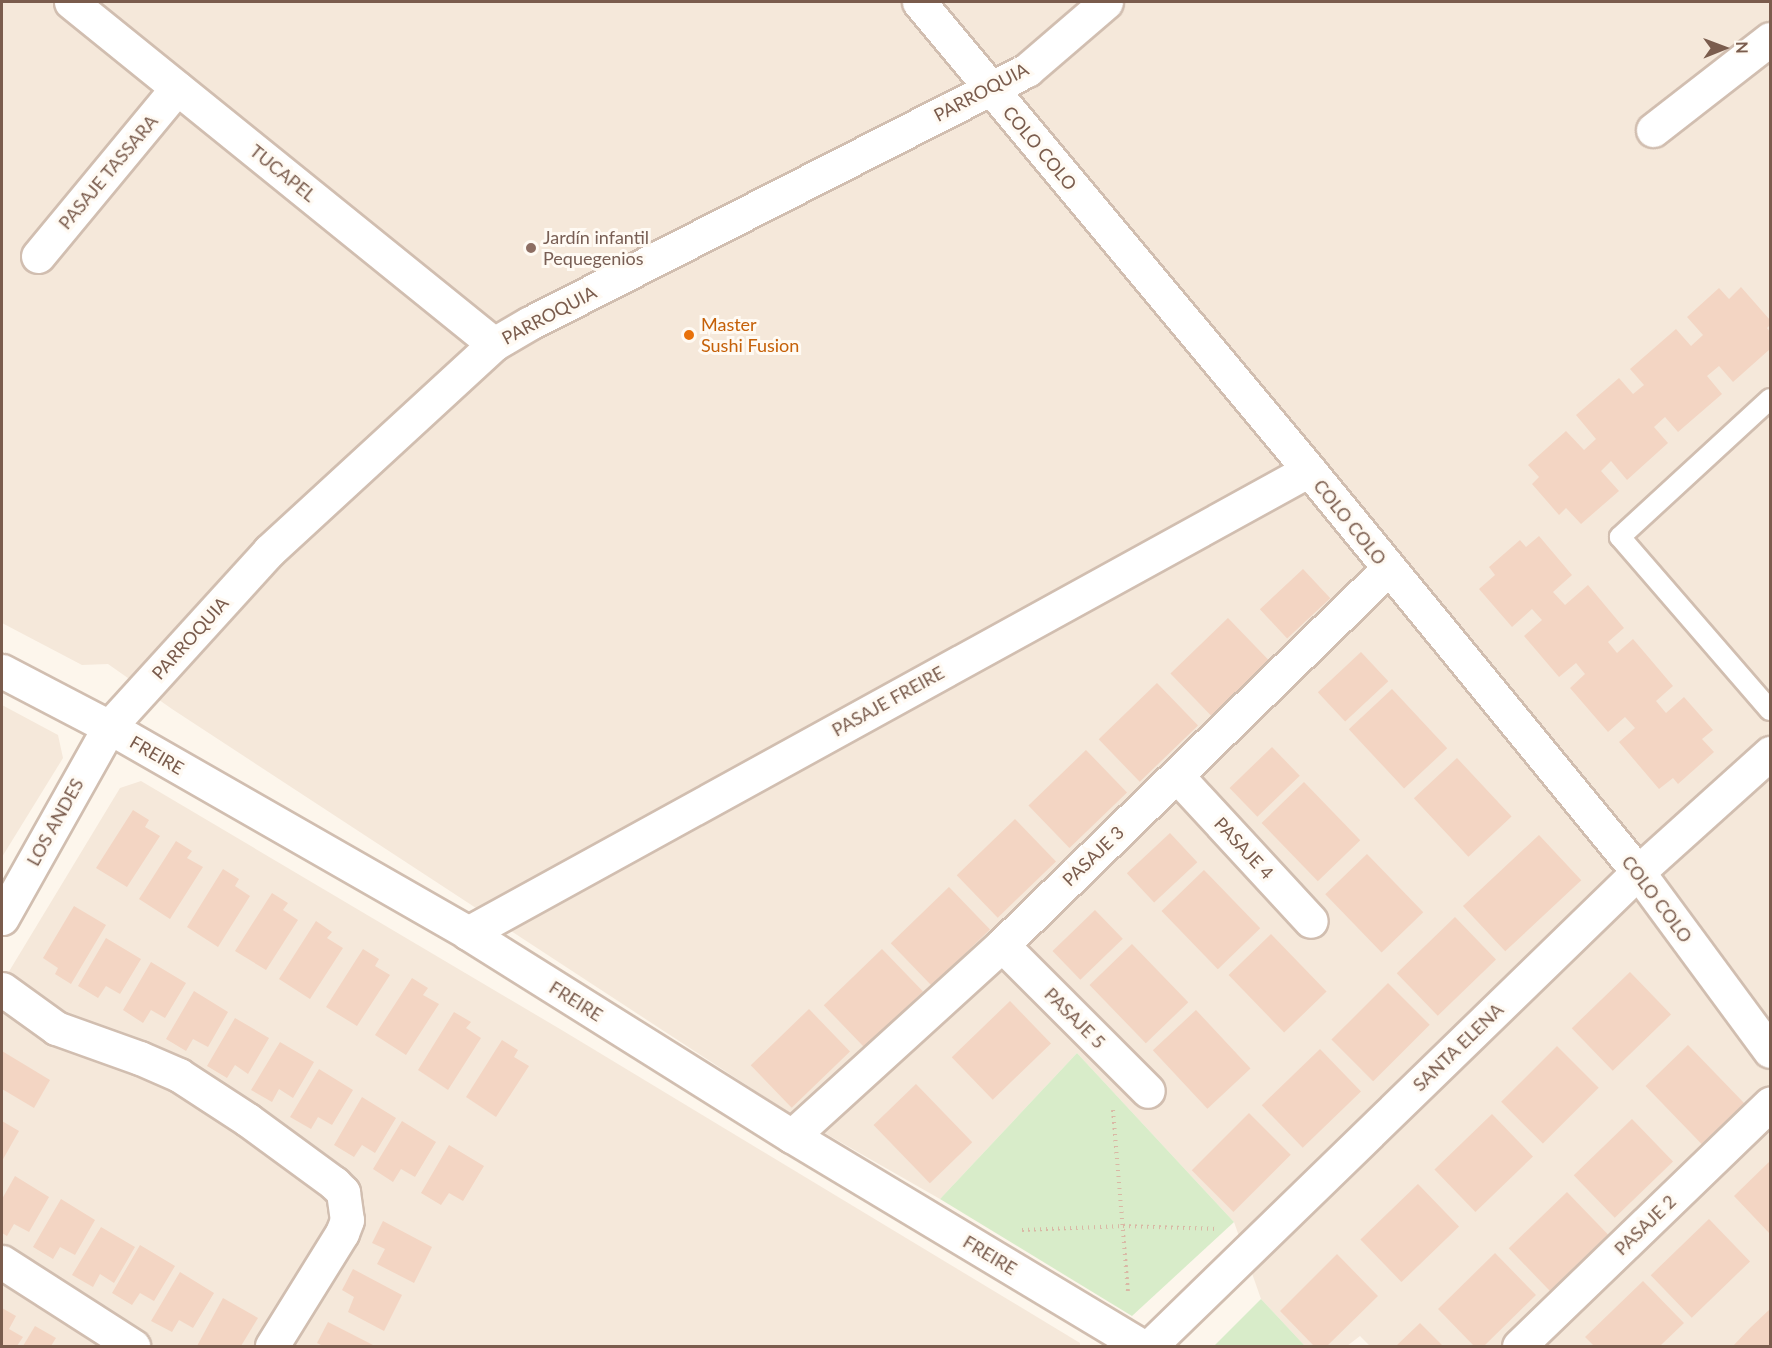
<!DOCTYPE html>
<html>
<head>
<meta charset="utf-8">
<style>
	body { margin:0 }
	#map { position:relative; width:1772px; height:1348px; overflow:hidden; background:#fdf6ec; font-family:Lato,sans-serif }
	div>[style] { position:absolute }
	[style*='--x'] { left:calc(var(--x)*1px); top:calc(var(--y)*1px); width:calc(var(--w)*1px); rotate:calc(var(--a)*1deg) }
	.residential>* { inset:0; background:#f5e8da }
	.green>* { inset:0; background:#d8ecc9 }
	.building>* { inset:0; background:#f3d5c3; transform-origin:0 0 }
	.path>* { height:4px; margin-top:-2px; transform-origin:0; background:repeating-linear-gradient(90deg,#d9b8a5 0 1.5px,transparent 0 6px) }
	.roads { filter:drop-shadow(2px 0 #d1beb0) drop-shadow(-2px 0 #d1beb0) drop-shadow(0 2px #d1beb0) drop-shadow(0 -2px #d1beb0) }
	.service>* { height:20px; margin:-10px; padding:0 10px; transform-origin:10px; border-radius:10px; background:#fff }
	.minor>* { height:33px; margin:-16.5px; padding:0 16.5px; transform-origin:16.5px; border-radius:16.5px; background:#fff }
	.tertiary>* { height:33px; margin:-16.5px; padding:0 16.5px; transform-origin:16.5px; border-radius:16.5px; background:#fff }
	.dots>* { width:16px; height:16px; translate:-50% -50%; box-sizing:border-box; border:3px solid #fffaf3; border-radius:50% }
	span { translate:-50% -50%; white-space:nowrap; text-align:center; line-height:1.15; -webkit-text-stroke:6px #fffaf3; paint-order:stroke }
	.street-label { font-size:18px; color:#7a5c4d }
	.education-label { font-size:18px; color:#785e54 }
	.left { translate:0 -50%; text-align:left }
	.food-label { font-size:18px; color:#c56008 }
	.frame { position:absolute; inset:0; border:3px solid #7a5c4d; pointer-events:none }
	.north { position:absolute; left:1694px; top:18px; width:60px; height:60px; -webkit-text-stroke:4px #fffaf3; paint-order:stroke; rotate:89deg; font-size:16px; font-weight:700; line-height:24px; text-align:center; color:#7a5c4d }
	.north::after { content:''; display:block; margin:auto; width:21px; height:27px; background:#7a5c4d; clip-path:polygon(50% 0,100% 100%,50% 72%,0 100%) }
</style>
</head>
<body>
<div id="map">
	<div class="residential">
		<i style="clip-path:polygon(2px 2px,1770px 2px,1770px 1346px,1370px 1346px,1360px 1336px,1347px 1346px,1305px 1346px,1261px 1299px,1234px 1222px,1077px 1053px,940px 1199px,786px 1111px,172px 709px,108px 664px,82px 665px,2px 623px)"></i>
		<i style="clip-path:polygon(2px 705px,58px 735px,63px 758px,2px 857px)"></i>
		<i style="clip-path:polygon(141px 781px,565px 1032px,1080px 1343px,1080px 1346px,2px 1346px,2px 983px,120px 788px)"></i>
	</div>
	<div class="green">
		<i style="clip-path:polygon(1077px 1053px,1234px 1222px,1132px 1316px,940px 1199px)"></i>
		<i style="clip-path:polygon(1261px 1299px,1305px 1346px,1214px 1346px)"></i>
	</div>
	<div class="building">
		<i style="clip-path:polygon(1741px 287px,1770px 320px,1770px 325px,1767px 328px,1770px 332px,1770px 349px,1733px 382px,1719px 366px,1707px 376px,1722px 394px,1678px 432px,1665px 417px,1654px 427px,1668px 443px,1627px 480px,1611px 461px,1601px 471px,1619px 491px,1581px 524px,1566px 508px,1559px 515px,1532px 484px,1539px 477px,1528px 465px,1566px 431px,1584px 450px,1596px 439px,1576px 415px,1619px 378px,1633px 394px,1644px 385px,1630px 369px,1676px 329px,1691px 346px,1703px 335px,1687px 317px,1719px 288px,1729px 299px)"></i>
		<i style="clip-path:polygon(1539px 536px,1572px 575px,1553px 592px,1565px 605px,1588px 585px,1624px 628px,1608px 642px,1617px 653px,1633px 639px,1673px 686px,1656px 701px,1666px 713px,1684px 697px,1713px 730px,1702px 739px,1714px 752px,1678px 784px,1673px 778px,1659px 789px,1619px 742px,1635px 728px,1625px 717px,1608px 732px,1570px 688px,1585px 674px,1576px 663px,1559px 677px,1524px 636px,1542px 620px,1532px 609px,1512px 627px,1479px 589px,1495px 575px,1489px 567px,1520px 540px,1526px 547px)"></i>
		<i style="left:1303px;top:569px;width:40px;height:59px;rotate:47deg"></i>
		<i style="left:1228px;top:618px;width:59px;height:80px;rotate:46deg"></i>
		<i style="left:1361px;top:652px;width:40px;height:59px;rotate:47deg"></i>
		<i style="left:1157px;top:683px;width:59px;height:81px;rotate:46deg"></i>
		<i style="left:1392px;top:689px;width:81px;height:59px;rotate:47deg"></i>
		<i style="left:1272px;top:747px;width:40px;height:59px;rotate:46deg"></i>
		<i style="left:1086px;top:750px;width:59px;height:80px;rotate:46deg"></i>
		<i style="left:1457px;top:758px;width:80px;height:59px;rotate:47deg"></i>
		<i style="left:1304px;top:782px;width:81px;height:59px;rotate:46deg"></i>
		<i style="clip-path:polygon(133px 810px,149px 820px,145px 827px,160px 836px,127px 887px,96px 868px)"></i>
		<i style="left:1015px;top:819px;width:59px;height:81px;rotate:46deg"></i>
		<i style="left:1170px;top:833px;width:40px;height:59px;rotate:47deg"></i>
		<i style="left:1539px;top:835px;width:62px;height:104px;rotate:47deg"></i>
		<i style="clip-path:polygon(176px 841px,192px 851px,187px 858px,203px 867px,170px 919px,139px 899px)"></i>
		<i style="left:1367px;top:854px;width:81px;height:58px;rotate:46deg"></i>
		<i style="clip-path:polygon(223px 869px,239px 879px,235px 886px,250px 896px,218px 947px,187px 927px)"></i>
		<i style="left:1204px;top:870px;width:81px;height:59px;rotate:46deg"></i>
		<i style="left:949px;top:887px;width:59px;height:81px;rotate:46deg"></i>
		<i style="clip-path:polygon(272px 893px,288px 903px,283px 910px,298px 920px,266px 970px,235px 951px)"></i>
		<i style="clip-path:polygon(74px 906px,106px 925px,71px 984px,55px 974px,58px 968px,43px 958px)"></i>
		<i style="left:1095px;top:910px;width:40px;height:59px;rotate:46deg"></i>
		<i style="left:1455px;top:917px;width:59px;height:81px;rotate:46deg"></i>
		<i style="clip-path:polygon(316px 921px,332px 932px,327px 938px,343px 948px,310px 999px,279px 979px)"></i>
		<i style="left:1271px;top:934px;width:80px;height:59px;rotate:46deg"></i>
		<i style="clip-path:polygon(106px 938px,141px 959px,120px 994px,106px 986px,98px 998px,78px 986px)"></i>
		<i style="left:1132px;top:944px;width:81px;height:59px;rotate:46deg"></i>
		<i style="clip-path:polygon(363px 949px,379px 959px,375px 966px,390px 975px,357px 1026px,326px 1007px)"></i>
		<i style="left:882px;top:949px;width:59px;height:81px;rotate:46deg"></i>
		<i style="clip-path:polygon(151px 962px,186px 983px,165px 1018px,151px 1010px,143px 1023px,123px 1010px)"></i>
		<i style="left:1630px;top:972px;width:59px;height:81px;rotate:46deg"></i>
		<i style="clip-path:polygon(412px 978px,428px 988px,423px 995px,439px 1004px,406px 1055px,375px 1035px)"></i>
		<i style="left:1388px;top:983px;width:59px;height:80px;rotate:45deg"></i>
		<i style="clip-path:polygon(194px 991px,228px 1012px,208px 1047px,193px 1039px,186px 1051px,166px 1039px)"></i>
		<i style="left:1010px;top:1001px;width:59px;height:81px;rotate:46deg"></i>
		<i style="left:809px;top:1009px;width:59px;height:81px;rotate:46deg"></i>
		<i style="left:1196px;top:1010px;width:80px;height:59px;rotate:47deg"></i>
		<i style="clip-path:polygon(454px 1012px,471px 1022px,466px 1028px,481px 1038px,448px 1090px,418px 1070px)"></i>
		<i style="clip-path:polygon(235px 1018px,269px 1038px,248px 1074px,235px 1065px,227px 1078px,207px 1066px)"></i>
		<i style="clip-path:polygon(502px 1040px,518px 1050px,514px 1057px,529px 1066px,496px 1117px,466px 1097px)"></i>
		<i style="clip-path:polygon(280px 1042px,314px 1062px,293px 1098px,279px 1089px,272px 1102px,251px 1090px)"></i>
		<i style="left:1688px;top:1045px;width:81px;height:59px;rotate:46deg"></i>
		<i style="left:1557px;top:1046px;width:59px;height:79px;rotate:45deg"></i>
		<i style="left:1320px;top:1049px;width:59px;height:81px;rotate:46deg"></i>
		<i style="clip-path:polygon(2px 1051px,50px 1080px,34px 1108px,2px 1089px)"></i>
		<i style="clip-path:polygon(319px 1069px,353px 1090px,332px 1125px,318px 1117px,311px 1129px,290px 1117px)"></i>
		<i style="left:916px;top:1084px;width:81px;height:59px;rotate:46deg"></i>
		<i style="clip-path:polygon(362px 1097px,396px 1118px,375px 1153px,362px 1145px,354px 1157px,334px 1145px)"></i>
		<i style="left:1249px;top:1113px;width:59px;height:81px;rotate:45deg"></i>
		<i style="left:1492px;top:1114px;width:59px;height:80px;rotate:46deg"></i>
		<i style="left:1632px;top:1119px;width:59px;height:81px;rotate:46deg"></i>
		<i style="clip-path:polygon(2px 1121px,19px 1131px,2px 1161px)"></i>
		<i style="clip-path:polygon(402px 1121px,436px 1142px,415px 1177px,401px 1169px,393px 1182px,373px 1169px)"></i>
		<i style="clip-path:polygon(449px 1145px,484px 1166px,463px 1201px,449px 1193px,441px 1205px,421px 1193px)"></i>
		<i style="clip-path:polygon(1770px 1161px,1770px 1234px,1734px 1196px)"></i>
		<i style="clip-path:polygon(15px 1176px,49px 1197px,29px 1232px,14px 1224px,7px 1236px,2px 1233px,2px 1199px)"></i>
		<i style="left:1418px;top:1184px;width:59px;height:80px;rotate:46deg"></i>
		<i style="left:1567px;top:1192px;width:59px;height:81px;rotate:46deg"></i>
		<i style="clip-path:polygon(61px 1199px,95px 1220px,75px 1255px,60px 1247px,53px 1259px,33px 1247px)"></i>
		<i style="left:1709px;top:1219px;width:59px;height:81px;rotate:46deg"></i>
		<i style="clip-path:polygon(383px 1221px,432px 1247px,414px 1283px,377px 1264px,385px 1249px,372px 1243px)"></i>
		<i style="clip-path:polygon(101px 1227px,135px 1247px,114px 1283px,100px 1274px,93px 1287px,72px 1275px)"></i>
		<i style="clip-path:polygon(140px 1245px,175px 1266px,154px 1301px,140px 1293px,132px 1305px,112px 1293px)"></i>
		<i style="clip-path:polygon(1495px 1253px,1536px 1295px,1484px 1346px,1474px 1346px,1438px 1309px)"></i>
		<i style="clip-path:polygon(1337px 1254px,1378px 1296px,1327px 1346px,1314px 1346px,1280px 1311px)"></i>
		<i style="clip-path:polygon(353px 1269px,402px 1295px,384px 1331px,348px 1312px,354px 1297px,342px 1290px)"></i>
		<i style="clip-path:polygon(180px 1272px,214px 1293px,193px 1328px,179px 1320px,172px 1332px,151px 1321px)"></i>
		<i style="clip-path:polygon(1643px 1281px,1684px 1323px,1660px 1346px,1594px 1346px,1585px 1337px)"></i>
		<i style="clip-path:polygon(223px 1298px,258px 1318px,241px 1346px,197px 1346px)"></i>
		<i style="clip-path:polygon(2px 1308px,16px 1316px,9px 1329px,23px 1337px,17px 1346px,2px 1346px)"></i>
		<i style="clip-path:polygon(1770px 1309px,1770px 1346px,1733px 1346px,1750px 1328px)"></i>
		<i style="clip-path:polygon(328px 1322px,375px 1346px,323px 1346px,317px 1343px)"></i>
		<i style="clip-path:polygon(1420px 1323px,1443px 1346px,1396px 1346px)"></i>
		<i style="clip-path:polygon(35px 1326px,56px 1338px,51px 1346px,23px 1346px)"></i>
	</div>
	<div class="path">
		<i style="--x:1113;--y:1110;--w:185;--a:85.3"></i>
		<i style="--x:1022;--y:1230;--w:101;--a:-2.3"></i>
		<i style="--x:1123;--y:1226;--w:95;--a:1.8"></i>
	</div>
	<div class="roads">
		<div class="service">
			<i style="--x:1770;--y:399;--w:204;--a:137.4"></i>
			<i style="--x:1620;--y:537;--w:229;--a:49.1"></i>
		</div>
		<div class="minor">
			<i style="--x:71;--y:2;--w:544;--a:38.96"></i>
			<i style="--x:919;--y:2;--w:609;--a:50.19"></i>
			<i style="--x:1309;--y:470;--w:519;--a:50.7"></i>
			<i style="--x:1638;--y:872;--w:222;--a:53.6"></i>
			<i style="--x:1653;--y:130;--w:148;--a:-37.9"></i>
			<i style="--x:38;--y:256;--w:218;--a:-50.4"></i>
			<i style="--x:1177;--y:776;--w:197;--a:47.3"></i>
			<i style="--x:468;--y:933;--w:960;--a:-28.83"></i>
			<i style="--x:1002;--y:945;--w:206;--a:45"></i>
			<i style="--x:2;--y:989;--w:67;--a:35.8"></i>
			<i style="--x:56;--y:1028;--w:89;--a:19.7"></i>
			<i style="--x:140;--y:1058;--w:43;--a:23.6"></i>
			<i style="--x:179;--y:1075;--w:82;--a:33.1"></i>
			<i style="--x:248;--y:1120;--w:107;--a:36.2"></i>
			<i style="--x:334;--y:1183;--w:13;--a:45"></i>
			<i style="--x:343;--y:1192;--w:28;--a:82"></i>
			<i style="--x:347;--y:1220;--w:14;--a:111"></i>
			<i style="--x:342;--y:1233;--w:133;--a:121.8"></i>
			<i style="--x:792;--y:1136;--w:284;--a:-42.3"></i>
			<i style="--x:1002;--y:945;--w:539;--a:-44.25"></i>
			<i style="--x:2;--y:1262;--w:156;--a:32.7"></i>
			<i style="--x:1150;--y:1346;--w:680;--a:-44.17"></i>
			<i style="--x:1638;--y:872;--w:178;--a:-42"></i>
			<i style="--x:1519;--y:1346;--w:349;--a:-44"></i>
		</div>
		<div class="tertiary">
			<i style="--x:2;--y:671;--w:121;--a:27.6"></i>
			<i style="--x:109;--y:727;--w:414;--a:29.8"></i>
			<i style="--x:468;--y:933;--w:382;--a:32.1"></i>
			<i style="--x:792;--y:1136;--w:407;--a:31"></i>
			<i style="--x:2;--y:918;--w:219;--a:-60.7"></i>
			<i style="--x:109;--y:727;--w:238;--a:-47.7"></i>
			<i style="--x:269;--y:551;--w:306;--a:-42.6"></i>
			<i style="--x:494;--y:344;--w:42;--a:-30.3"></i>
			<i style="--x:530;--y:323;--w:558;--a:-26.98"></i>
			<i style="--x:1027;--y:70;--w:104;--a:-40.7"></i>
		</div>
	</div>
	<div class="dots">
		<i style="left:531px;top:248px;background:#8d6e63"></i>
		<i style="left:689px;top:335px;background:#e8710a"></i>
	</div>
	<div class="street-label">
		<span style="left:981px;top:92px;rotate:-28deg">PARROQUIA</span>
		<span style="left:1040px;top:148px;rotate:50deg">COLO COLO</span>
		<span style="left:108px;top:172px;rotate:-50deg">PASAJE TASSARA</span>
		<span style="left:283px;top:173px;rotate:39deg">TUCAPEL</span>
		<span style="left:549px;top:315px;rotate:-28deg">PARROQUIA</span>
		<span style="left:1350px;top:522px;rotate:51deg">COLO COLO</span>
		<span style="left:190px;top:638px;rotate:-48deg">PARROQUIA</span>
		<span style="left:888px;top:701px;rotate:-29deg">PASAJE FREIRE</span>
		<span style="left:157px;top:755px;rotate:30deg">FREIRE</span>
		<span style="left:55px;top:822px;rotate:-61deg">LOS ANDES</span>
		<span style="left:1244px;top:848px;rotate:47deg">PASAJE 4</span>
		<span style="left:1093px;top:856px;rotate:-44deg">PASAJE 3</span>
		<span style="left:1657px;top:899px;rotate:53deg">COLO COLO</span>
		<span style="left:576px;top:1001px;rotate:32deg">FREIRE</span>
		<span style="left:1075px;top:1018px;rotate:45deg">PASAJE 5</span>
		<span style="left:1458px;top:1047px;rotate:-44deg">SANTA ELENA</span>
		<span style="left:1645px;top:1225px;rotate:-44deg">PASAJE 2</span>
		<span style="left:990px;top:1255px;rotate:31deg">FREIRE</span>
	</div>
	<div class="education-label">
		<span class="left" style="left:543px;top:248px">Jardín infantil<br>Pequegenios</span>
	</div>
	<div class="food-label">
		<span class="left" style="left:701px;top:335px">Master<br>Sushi Fusion</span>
	</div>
	<div class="frame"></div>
	<div class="north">N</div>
</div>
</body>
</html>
